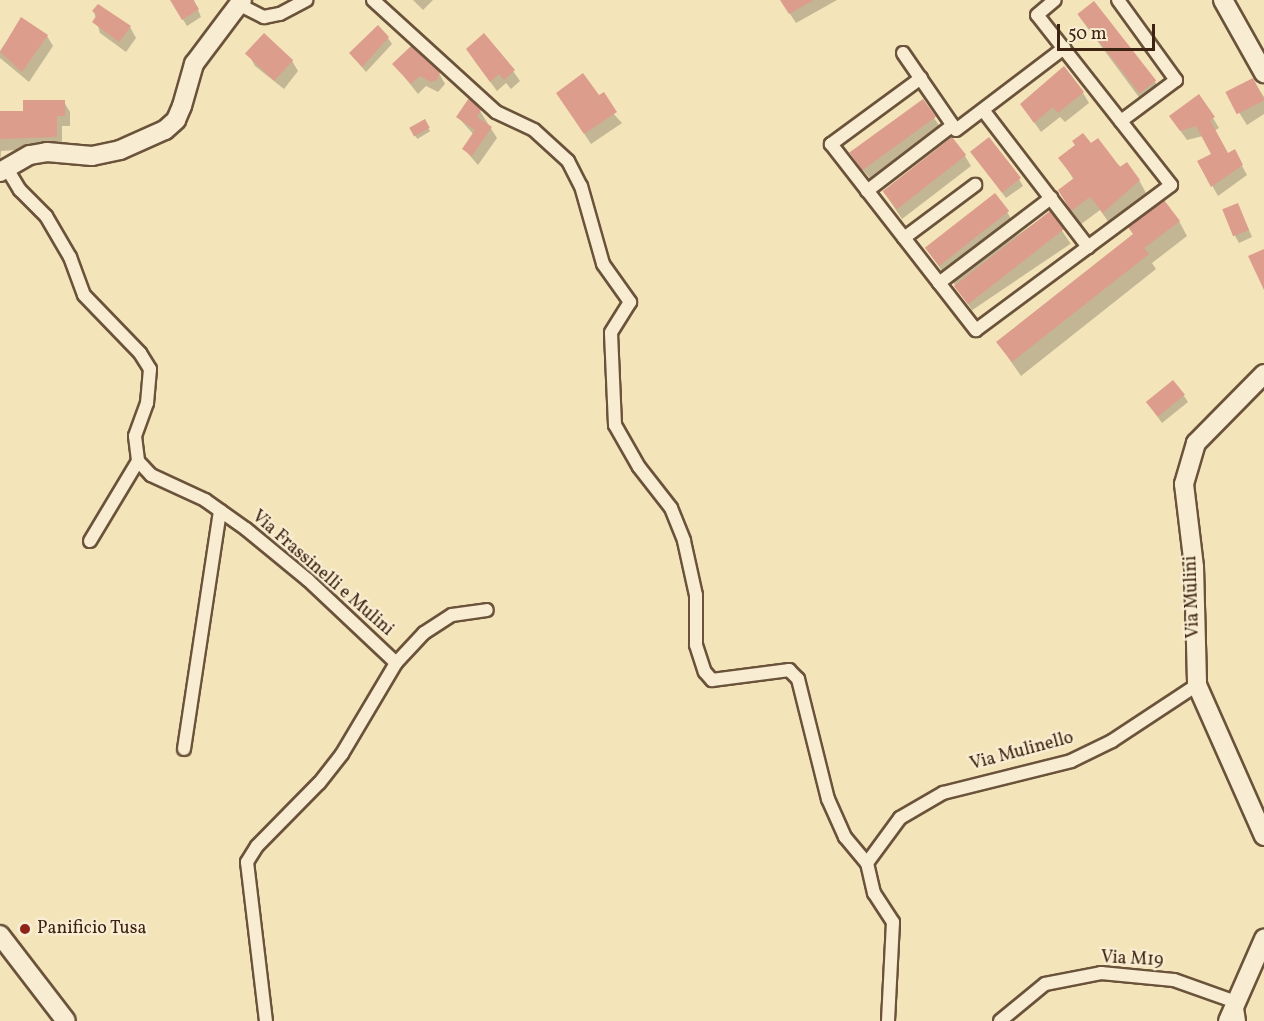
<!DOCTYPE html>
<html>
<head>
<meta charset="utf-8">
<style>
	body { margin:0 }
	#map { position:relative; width:1264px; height:1021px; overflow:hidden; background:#f4e4b9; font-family:Vollkorn,serif }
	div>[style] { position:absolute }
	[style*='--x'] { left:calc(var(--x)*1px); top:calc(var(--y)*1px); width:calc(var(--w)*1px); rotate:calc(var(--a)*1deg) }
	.shadow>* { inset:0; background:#0003; transform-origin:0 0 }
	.building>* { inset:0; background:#dd9d8c; transform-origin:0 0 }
	.roads { filter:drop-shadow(2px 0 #6b533b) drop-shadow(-2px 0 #6b533b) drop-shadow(0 2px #6b533b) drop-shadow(0 -2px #6b533b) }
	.street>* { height:12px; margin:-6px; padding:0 6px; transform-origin:6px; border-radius:6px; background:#f8edd2 }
	.secondary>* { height:18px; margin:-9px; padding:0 9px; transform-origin:9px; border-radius:9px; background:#f8edd2 }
	.dots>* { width:16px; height:16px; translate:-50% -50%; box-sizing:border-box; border:3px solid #f8edd2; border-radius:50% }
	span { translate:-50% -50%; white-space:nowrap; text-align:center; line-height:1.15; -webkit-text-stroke:4.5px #f8edd2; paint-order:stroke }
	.street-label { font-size:18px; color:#3d2311 }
	.poi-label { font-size:18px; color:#3d2311 }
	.left { translate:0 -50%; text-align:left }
	.scale { position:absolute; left:1057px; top:24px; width:98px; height:27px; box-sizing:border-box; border:3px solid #3d2311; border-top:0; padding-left:8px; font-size:18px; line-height:21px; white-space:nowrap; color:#3d2311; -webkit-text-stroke:4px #f8edd2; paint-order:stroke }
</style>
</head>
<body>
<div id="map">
	<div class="shadow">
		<i style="clip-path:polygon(171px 0,194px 0,201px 17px,187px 26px)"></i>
		<i style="clip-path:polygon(413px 0,433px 0,423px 10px)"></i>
		<i style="clip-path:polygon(781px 0,837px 0,796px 23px)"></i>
		<i style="clip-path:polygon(94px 12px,130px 27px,136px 38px,126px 52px,100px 33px)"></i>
		<i style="clip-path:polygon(1078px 15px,1155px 82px,1163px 96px,1147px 108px)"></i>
		<i style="clip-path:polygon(22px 19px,47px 36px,53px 46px,29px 82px,0 58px,0 51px)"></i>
		<i style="clip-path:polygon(388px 38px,392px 44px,366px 72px,351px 54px)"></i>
		<i style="clip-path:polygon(249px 55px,292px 61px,298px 71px,284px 89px,255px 66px)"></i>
		<i style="clip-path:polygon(474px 60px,513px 71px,520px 81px,511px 89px,506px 83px,497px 91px)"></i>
		<i style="clip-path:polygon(394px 64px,439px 73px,445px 84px,438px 92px,426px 86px,418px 94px)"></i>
		<i style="clip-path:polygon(1253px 80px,1264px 97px,1264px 114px,1247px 125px,1235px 106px)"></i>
		<i style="clip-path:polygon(1083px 93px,1089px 103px,1065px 122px,1060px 117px,1041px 132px,1022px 105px)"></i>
		<i style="clip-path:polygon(598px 97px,622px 123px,591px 144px,564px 103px)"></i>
		<i style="clip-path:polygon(922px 101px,941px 128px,872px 181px,859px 165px)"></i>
		<i style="clip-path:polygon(64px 102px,70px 112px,70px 126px,62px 126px,62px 147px,1px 151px,0 171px,0 113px,24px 113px)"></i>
		<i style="clip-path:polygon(480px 111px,497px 138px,478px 165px,464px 149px,474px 135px,458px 117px)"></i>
		<i style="clip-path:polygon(1213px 118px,1219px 128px,1214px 131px,1228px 155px,1234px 151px,1247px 175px,1218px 196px,1199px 162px,1213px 154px,1203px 136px,1187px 140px,1177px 126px)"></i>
		<i style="left:424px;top:121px;width:12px;height:15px;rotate:59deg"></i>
		<i style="clip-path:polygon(1091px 145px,1139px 180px,1147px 195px,1112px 227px,1100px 210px,1080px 225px,1065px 201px,1074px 180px,1060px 158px)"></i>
		<i style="clip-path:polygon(971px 152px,1019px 179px,1023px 186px,1006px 198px)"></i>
		<i style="clip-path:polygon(965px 156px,971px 166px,902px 219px,884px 192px)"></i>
		<i style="clip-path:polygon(1241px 211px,1252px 237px,1239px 243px,1235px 236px)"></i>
		<i style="clip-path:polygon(1007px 212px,1013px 222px,945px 275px,926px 248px)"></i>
		<i style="left:1050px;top:213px;width:37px;height:119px;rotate:56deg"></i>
		<i style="clip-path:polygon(1179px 221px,1187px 236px,1152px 263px,1156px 269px,1021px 376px,998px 343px)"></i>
		<i style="clip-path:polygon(1184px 396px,1188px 402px,1162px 423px,1148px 403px)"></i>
	</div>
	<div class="building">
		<i style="clip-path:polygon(170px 0,193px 0,199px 9px,182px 20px)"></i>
		<i style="clip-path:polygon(780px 0,814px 0,789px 14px)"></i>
		<i style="left:1094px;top:1px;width:101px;height:21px;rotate:52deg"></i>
		<i style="clip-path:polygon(98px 4px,131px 26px,119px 42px,92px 22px,97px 15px,92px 11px)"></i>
		<i style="clip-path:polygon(21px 17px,48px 35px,22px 72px,0 52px)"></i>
		<i style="clip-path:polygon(378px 25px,389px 37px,362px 67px,349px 53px)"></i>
		<i style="left:264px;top:33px;width:40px;height:28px;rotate:43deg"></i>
		<i style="clip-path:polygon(484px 33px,515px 70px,504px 80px,499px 74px,490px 82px,466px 49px)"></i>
		<i style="clip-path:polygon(411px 46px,440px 72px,437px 80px,431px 82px,420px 76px,411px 84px,392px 64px)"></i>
		<i style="clip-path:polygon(1064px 66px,1084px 92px,1058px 113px,1053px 107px,1034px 123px,1020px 104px)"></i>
		<i style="clip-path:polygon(583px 73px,599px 95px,604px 92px,617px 112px,584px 134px,556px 93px)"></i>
		<i style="left:1253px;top:78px;width:25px;height:31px;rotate:63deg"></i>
		<i style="clip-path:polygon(1199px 94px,1215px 117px,1210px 120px,1228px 153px,1235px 149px,1243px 165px,1211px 187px,1197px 161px,1211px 154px,1196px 126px,1180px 131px,1169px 116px)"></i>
		<i style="clip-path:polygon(469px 98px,481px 110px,477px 117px,492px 127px,472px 156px,462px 149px,475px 130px,456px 117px)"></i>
		<i style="left:923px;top:99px;width:22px;height:91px;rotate:54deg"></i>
		<i style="clip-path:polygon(23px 100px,65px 100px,65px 116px,57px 116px,57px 137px,0 139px,0 111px,23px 111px)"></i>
		<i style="left:425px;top:119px;width:10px;height:18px;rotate:61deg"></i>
		<i style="clip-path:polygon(1083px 133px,1091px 143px,1098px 138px,1120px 167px,1127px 162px,1140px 180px,1103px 213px,1090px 197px,1071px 211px,1058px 190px,1074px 178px,1058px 158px,1075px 145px,1072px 141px)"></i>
		<i style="left:952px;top:137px;width:23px;height:88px;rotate:52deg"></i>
		<i style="left:989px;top:137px;width:52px;height:24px;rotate:52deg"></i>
		<i style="left:995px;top:193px;width:23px;height:89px;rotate:52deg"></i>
		<i style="clip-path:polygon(1164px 200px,1180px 221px,1144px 248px,1149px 254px,1012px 362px,996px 342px,1133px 234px,1128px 227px)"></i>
		<i style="left:1238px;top:203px;width:29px;height:17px;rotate:68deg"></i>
		<i style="left:1050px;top:211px;width:23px;height:122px;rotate:52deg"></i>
		<i style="clip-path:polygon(1264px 249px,1264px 290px,1248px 256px)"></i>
		<i style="left:1173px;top:380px;width:19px;height:35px;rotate:51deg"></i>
	</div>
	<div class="roads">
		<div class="street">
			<i style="--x:373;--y:0;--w:166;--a:42.3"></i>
			<i style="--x:496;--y:112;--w:42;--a:25.3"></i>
			<i style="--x:534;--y:130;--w:46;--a:42.4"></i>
			<i style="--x:568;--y:161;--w:28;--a:63"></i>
			<i style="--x:581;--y:186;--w:81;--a:74.2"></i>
			<i style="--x:603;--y:264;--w:47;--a:54.6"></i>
			<i style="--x:630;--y:302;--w:36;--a:122"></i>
			<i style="--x:611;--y:333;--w:92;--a:87.5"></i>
			<i style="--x:615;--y:425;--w:48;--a:60.3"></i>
			<i style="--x:639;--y:467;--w:52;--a:52"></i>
			<i style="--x:671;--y:508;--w:35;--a:68"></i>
			<i style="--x:684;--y:541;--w:55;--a:77.5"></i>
			<i style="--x:696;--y:595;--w:50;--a:90"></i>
			<i style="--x:696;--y:645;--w:28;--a:72"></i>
			<i style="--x:705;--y:672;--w:11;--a:49"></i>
			<i style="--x:712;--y:680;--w:78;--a:-7.4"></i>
			<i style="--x:789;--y:670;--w:13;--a:45"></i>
			<i style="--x:798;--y:679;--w:124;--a:76"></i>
			<i style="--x:828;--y:799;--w:42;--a:65.9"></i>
			<i style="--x:845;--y:837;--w:34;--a:50"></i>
			<i style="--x:867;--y:863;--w:31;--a:77"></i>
			<i style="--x:874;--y:893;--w:35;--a:57"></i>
			<i style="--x:893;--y:922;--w:99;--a:92.9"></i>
			<i style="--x:1118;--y:0;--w:99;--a:54.1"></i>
			<i style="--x:1176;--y:80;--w:69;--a:143.3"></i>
			<i style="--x:240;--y:5;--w:27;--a:27"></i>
			<i style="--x:264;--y:17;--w:16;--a:-11"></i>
			<i style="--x:280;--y:14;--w:30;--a:-28"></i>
			<i style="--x:903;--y:53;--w:93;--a:55.5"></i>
			<i style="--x:956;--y:130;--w:136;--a:-37.2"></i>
			<i style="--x:921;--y:78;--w:112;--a:143.7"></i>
			<i style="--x:831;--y:144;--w:236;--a:52.1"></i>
			<i style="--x:976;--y:330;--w:243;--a:-36.6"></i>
			<i style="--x:1171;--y:185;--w:216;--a:-128.2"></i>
			<i style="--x:1037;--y:15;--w:23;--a:-40"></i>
			<i style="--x:983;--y:110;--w:173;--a:52.5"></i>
			<i style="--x:6;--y:167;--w:27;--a:59"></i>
			<i style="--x:20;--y:190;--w:37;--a:45"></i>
			<i style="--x:46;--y:216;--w:48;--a:59.7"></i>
			<i style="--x:70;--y:257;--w:40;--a:69.8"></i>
			<i style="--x:84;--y:295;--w:81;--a:46"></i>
			<i style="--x:140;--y:353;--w:19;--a:58"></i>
			<i style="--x:150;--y:369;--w:34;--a:95"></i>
			<i style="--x:147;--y:403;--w:35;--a:110"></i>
			<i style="--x:135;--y:436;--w:25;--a:83"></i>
			<i style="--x:138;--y:461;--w:19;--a:47"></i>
			<i style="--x:151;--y:475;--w:60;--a:24.8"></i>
			<i style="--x:205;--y:500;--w:50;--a:35.3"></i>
			<i style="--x:246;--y:529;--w:80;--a:39.4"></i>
			<i style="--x:308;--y:580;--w:121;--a:43.3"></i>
			<i style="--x:396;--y:663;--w:106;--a:120.7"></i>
			<i style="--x:342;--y:754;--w:37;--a:128"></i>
			<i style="--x:319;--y:783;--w:88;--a:134.5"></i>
			<i style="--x:257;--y:846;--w:19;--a:122"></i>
			<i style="--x:247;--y:862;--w:160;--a:83.2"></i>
			<i style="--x:867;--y:191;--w:108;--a:-37.5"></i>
			<i style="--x:904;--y:238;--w:89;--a:-36.7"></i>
			<i style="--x:939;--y:283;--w:141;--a:-37.2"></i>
			<i style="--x:90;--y:541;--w:93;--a:-59"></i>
			<i style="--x:396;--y:663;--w:41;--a:-47"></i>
			<i style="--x:424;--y:633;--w:33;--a:-33"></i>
			<i style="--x:452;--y:615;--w:35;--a:-8"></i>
			<i style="--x:184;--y:749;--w:241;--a:-81.4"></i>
			<i style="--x:867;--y:863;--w:56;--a:-53.7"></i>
			<i style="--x:900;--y:818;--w:50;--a:-30.2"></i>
			<i style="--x:943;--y:793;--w:132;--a:-14"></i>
			<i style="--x:1071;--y:761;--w:46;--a:-26"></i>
			<i style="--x:1112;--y:741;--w:102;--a:-33.4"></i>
			<i style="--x:1000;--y:1021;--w:58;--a:-39.4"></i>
			<i style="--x:1045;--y:984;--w:57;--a:-11.1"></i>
			<i style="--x:1101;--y:973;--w:73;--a:5.5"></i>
			<i style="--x:1174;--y:980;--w:66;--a:19.5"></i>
			<i style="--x:1236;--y:1002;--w:19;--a:81"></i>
		</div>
		<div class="secondary">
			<i style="--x:1223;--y:0;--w:84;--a:60.7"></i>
			<i style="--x:0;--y:172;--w:34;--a:-30"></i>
			<i style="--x:30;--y:155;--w:17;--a:-10"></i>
			<i style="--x:47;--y:152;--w:45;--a:5.1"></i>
			<i style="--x:92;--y:156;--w:29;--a:-12"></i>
			<i style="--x:120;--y:150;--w:49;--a:-24"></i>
			<i style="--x:165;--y:130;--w:15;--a:-42"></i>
			<i style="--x:176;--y:120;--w:15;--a:-67"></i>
			<i style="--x:182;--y:106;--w:44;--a:-74.1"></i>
			<i style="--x:194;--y:64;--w:80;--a:-53.1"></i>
			<i style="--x:1264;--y:374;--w:97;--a:134.6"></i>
			<i style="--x:1196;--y:443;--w:43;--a:106.3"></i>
			<i style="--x:1184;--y:484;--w:84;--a:83.1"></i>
			<i style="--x:1194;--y:567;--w:118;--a:88.5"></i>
			<i style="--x:1197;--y:685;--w:165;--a:66.1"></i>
			<i style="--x:0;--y:935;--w:108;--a:52.5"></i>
			<i style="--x:1228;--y:1021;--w:90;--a:-66.3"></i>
		</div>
	</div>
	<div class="dots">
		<i style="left:25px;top:929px;background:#8f2418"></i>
	</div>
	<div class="street-label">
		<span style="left:322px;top:574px;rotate:41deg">Via Frassinelli e Mulini</span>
		<span style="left:1193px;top:597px;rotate:-92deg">Via Mulini</span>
		<span style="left:1022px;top:752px;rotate:-15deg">Via Mulinello</span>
		<span style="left:1132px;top:960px;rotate:3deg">Via M19</span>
	</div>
	<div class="poi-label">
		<span class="left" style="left:37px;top:929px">Panificio Tusa</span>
	</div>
	<div class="scale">50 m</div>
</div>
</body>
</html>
